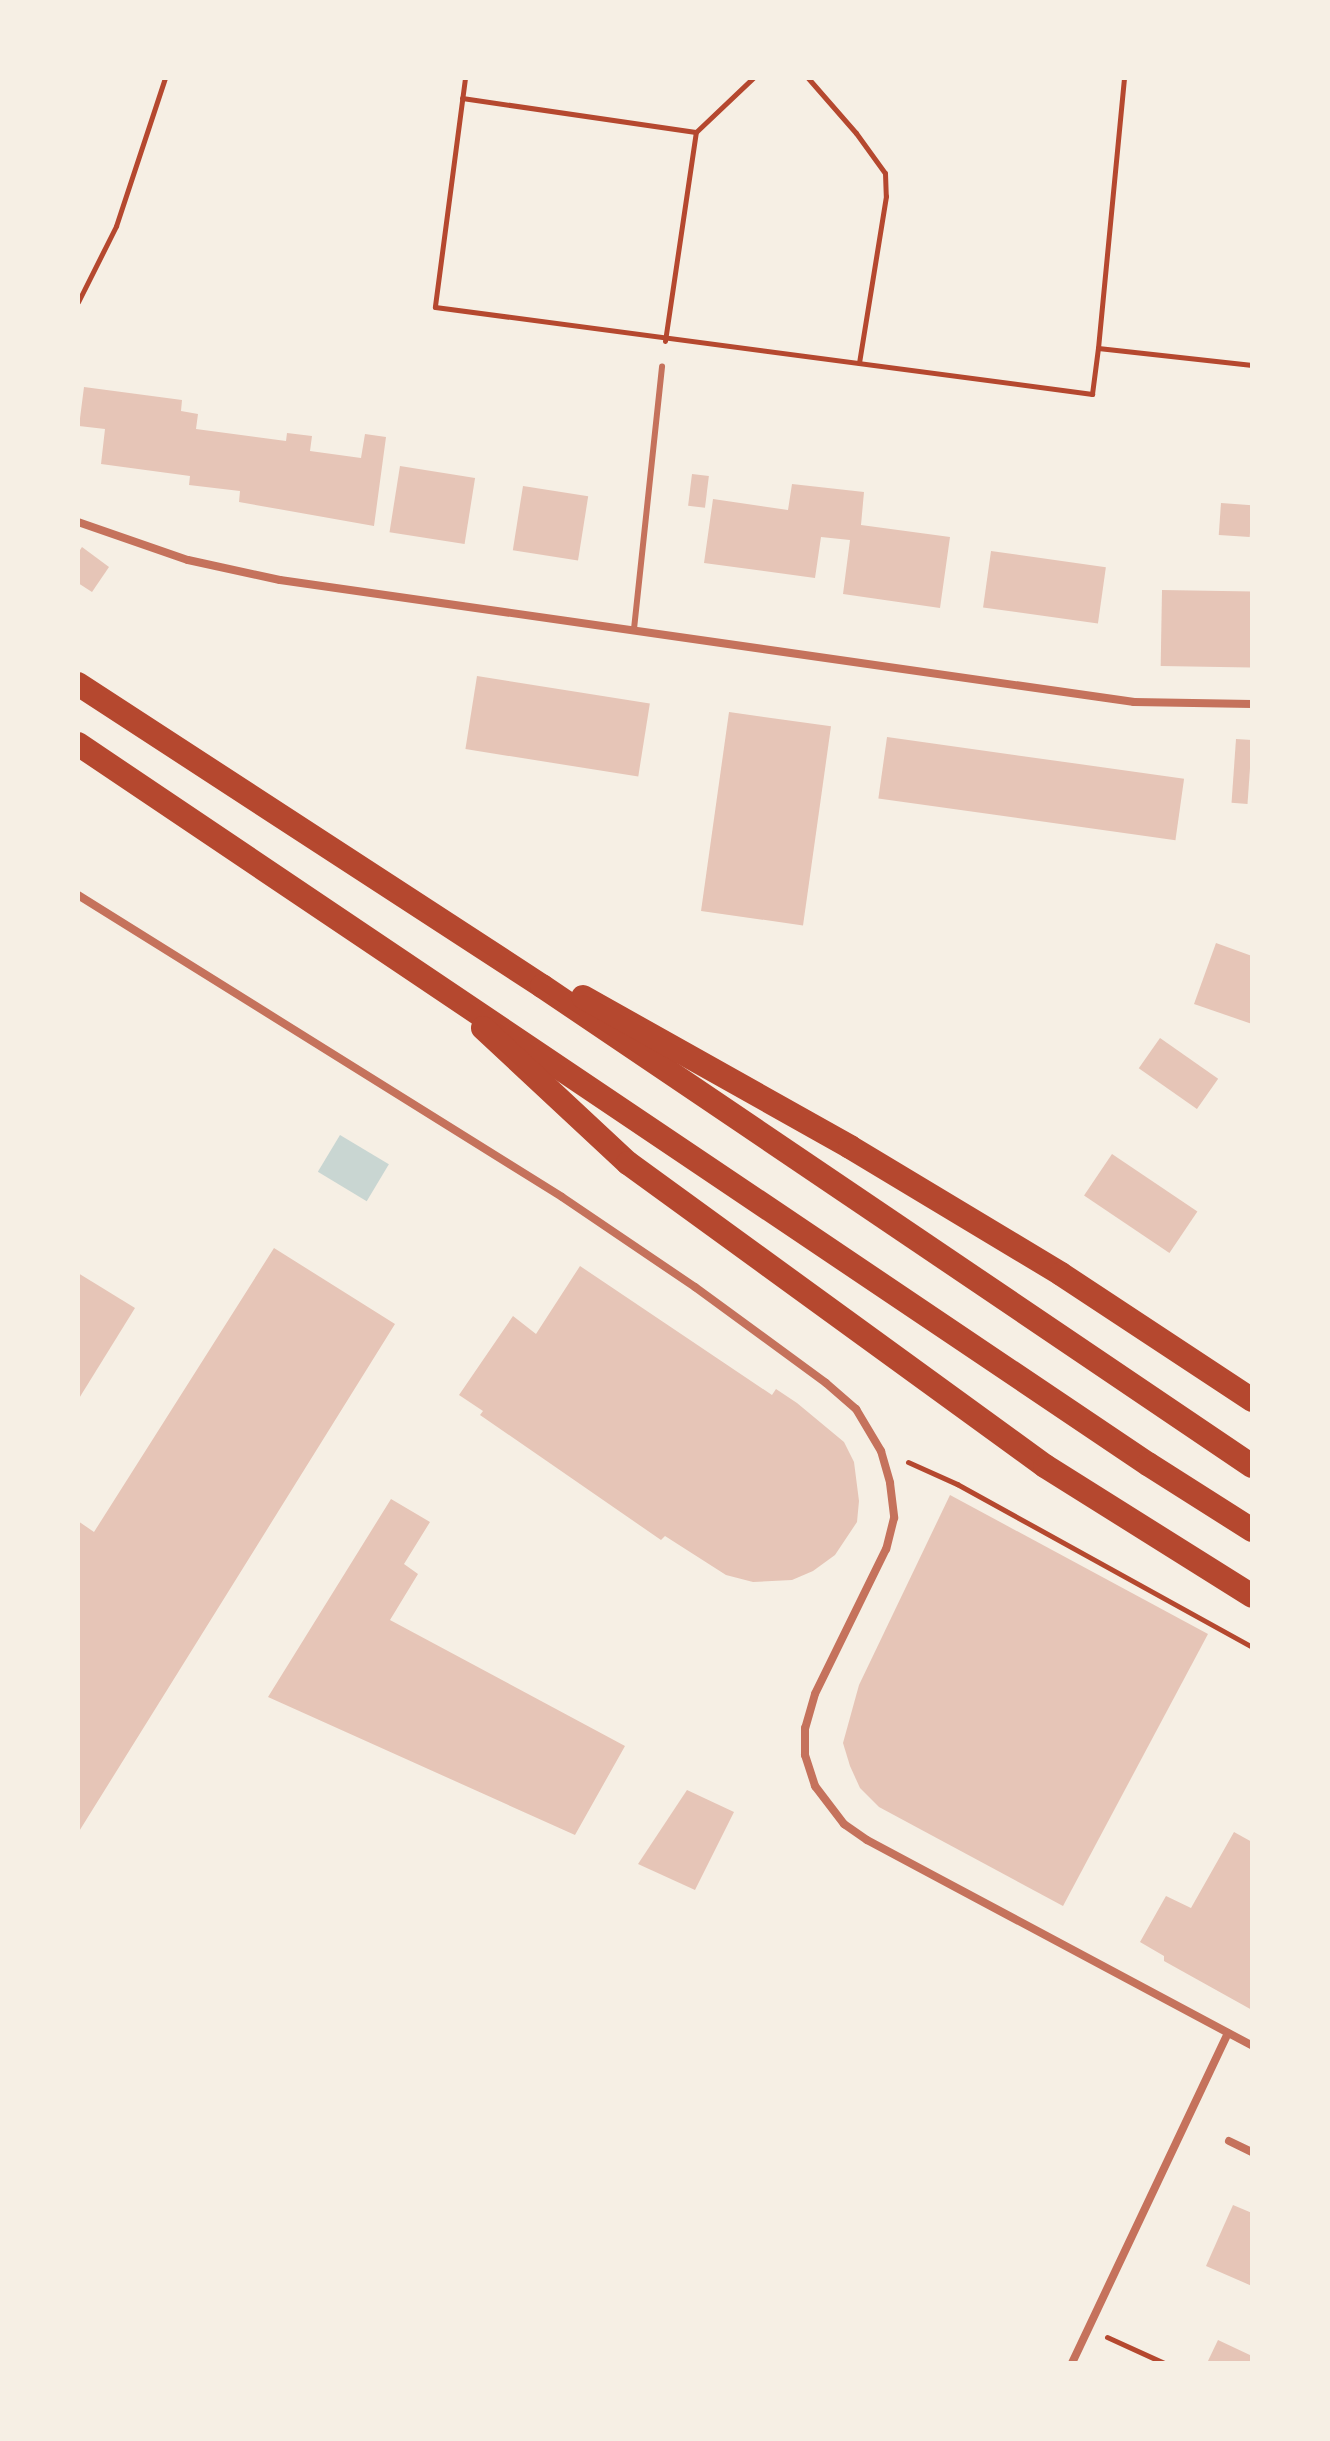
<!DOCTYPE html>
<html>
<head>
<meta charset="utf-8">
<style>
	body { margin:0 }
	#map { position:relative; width:1330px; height:2441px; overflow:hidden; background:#f6efe4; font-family:Inter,sans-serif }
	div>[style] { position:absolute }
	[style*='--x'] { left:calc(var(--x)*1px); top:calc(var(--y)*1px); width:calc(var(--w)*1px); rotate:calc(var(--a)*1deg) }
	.water>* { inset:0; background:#c9d6d2; transform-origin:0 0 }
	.building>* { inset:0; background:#e6c5b7; transform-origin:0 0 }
	.path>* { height:5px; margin:-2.5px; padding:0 2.5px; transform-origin:2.5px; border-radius:2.5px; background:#b5482f }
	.service>* { height:6px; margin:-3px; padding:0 3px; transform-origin:3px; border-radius:3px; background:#c5725c }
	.minor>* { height:8px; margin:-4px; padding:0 4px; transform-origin:4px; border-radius:4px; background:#c5725c }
	.motorway>* { height:24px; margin:-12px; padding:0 12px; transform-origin:12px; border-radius:12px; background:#b5482f }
	span { translate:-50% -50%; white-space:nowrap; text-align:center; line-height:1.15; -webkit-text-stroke:6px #f6efe4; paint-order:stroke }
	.frame { position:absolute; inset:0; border:80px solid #f6efe4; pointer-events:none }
</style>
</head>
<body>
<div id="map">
	<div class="water">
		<i style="left:340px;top:1135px;width:57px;height:43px;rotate:31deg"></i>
	</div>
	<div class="building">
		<i style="clip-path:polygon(84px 387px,182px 400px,181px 411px,198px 414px,196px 429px,286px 441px,287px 433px,312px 436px,310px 451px,361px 458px,365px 434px,386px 437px,374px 526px,239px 502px,240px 491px,189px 485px,190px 476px,101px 464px,105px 429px,79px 426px)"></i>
		<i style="left:400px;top:466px;width:76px;height:67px;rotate:9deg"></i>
		<i style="left:692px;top:474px;width:17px;height:32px;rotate:7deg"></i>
		<i style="clip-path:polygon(792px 484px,864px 492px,861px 525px,950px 537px,940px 608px,843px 594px,850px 540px,821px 537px,815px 578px,704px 563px,713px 499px,788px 510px)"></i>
		<i style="left:523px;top:486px;width:66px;height:65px;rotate:9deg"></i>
		<i style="left:1221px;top:503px;width:31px;height:32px;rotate:4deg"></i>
		<i style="clip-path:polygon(82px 547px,109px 567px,92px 592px,78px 583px,78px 553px)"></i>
		<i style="left:991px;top:551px;width:116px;height:57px;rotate:8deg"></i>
		<i style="left:1162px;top:590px;width:90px;height:76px;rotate:1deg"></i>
		<i style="left:477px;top:676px;width:175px;height:74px;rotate:9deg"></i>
		<i style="left:729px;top:712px;width:103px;height:201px;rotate:8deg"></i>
		<i style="left:887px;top:737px;width:300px;height:62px;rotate:8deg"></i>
		<i style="left:1236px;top:739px;width:16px;height:64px;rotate:4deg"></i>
		<i style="clip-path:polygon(1216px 943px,1252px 956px,1252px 1024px,1194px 1004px)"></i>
		<i style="left:1160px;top:1038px;width:71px;height:37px;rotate:35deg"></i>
		<i style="left:1112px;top:1154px;width:103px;height:50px;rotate:34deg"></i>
		<i style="clip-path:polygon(274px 1248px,395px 1324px,78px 1833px,78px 1521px,94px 1532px)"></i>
		<i style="clip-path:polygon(580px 1266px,772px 1395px,776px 1389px,797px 1403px,844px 1442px,854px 1462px,859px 1501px,857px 1522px,835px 1555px,813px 1571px,792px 1580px,753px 1582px,726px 1575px,665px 1536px,661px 1540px,480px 1415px,483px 1411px,459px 1395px,513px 1316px,536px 1334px)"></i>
		<i style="clip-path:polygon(78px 1273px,135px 1308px,78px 1400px)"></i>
		<i style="clip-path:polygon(950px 1495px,1208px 1634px,1063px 1906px,879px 1807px,860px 1788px,850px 1766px,843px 1743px,859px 1685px)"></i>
		<i style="clip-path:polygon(391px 1499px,430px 1522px,404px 1564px,418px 1574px,390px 1620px,625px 1746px,575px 1835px,268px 1697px)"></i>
		<i style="clip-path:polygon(687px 1790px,734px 1812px,695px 1890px,638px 1864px)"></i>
		<i style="clip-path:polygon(1234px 1832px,1252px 1842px,1252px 2010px,1164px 1961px,1164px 1956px,1140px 1942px,1166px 1896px,1191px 1908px)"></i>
		<i style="clip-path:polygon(1233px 2205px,1252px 2213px,1252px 2286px,1206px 2266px)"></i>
		<i style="clip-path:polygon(1218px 2340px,1252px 2356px,1252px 2363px,1207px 2363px)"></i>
	</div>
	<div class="path">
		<i style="--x:465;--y:78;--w:231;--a:97.5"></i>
		<i style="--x:435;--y:307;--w:663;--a:7.54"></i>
		<i style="--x:1092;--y:394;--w:46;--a:-82.6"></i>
		<i style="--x:1098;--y:348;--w:155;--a:6.3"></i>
		<i style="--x:808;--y:78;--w:73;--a:48.9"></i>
		<i style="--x:856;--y:133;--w:49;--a:54.1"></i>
		<i style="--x:885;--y:173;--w:23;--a:88"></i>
		<i style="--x:886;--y:196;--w:169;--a:99.2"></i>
		<i style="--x:462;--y:98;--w:236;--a:8.3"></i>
		<i style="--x:78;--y:302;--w:85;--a:-63.4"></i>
		<i style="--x:116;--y:226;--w:156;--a:-71.7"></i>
		<i style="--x:665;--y:341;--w:211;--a:-81.6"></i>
		<i style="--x:696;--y:132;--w:79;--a:-43.5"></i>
		<i style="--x:1098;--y:348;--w:271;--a:-84.5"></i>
		<i style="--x:908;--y:1462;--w:54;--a:24.2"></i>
		<i style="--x:957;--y:1484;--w:337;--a:28.9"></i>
		<i style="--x:1107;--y:2337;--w:63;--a:24.5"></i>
	</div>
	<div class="service">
		<i style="--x:634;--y:629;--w:264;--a:-83.9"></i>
	</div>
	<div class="minor">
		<i style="--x:78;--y:522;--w:116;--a:19.1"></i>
		<i style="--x:188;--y:560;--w:94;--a:12.3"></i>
		<i style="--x:280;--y:580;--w:863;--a:8.13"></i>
		<i style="--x:1134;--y:702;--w:118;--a:1"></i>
		<i style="--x:78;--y:895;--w:570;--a:31.96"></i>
		<i style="--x:562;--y:1197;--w:161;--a:34.1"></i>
		<i style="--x:695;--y:1287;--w:162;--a:36.2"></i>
		<i style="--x:826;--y:1383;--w:40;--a:41"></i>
		<i style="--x:856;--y:1409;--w:49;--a:59.2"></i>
		<i style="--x:881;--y:1451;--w:33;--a:74"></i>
		<i style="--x:890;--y:1483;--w:35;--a:83"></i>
		<i style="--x:894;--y:1518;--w:32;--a:104"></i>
		<i style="--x:886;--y:1549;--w:161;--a:116.1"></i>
		<i style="--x:815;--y:1694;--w:35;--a:106"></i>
		<i style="--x:805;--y:1728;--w:27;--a:90"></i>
		<i style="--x:805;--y:1755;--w:33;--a:72"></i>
		<i style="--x:815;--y:1786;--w:48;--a:52.7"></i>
		<i style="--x:844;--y:1824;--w:28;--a:35"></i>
		<i style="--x:867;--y:1840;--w:437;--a:28.1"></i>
		<i style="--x:1229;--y:2141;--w:25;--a:26"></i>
		<i style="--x:1072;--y:2363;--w:365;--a:-64.7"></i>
	</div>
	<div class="motorway">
		<i style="--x:78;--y:684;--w:554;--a:33.06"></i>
		<i style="--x:542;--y:986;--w:857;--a:34.06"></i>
		<i style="--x:78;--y:744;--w:1290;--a:33.94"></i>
		<i style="--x:1148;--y:1464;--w:123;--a:32.4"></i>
		<i style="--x:583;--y:997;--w:306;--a:29.3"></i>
		<i style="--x:850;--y:1147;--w:246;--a:31"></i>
		<i style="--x:1061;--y:1274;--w:229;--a:33.4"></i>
		<i style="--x:483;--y:1028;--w:198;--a:43"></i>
		<i style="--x:628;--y:1163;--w:515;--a:36"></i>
		<i style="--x:1045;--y:1466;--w:244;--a:32.1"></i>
	</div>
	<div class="frame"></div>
</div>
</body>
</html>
